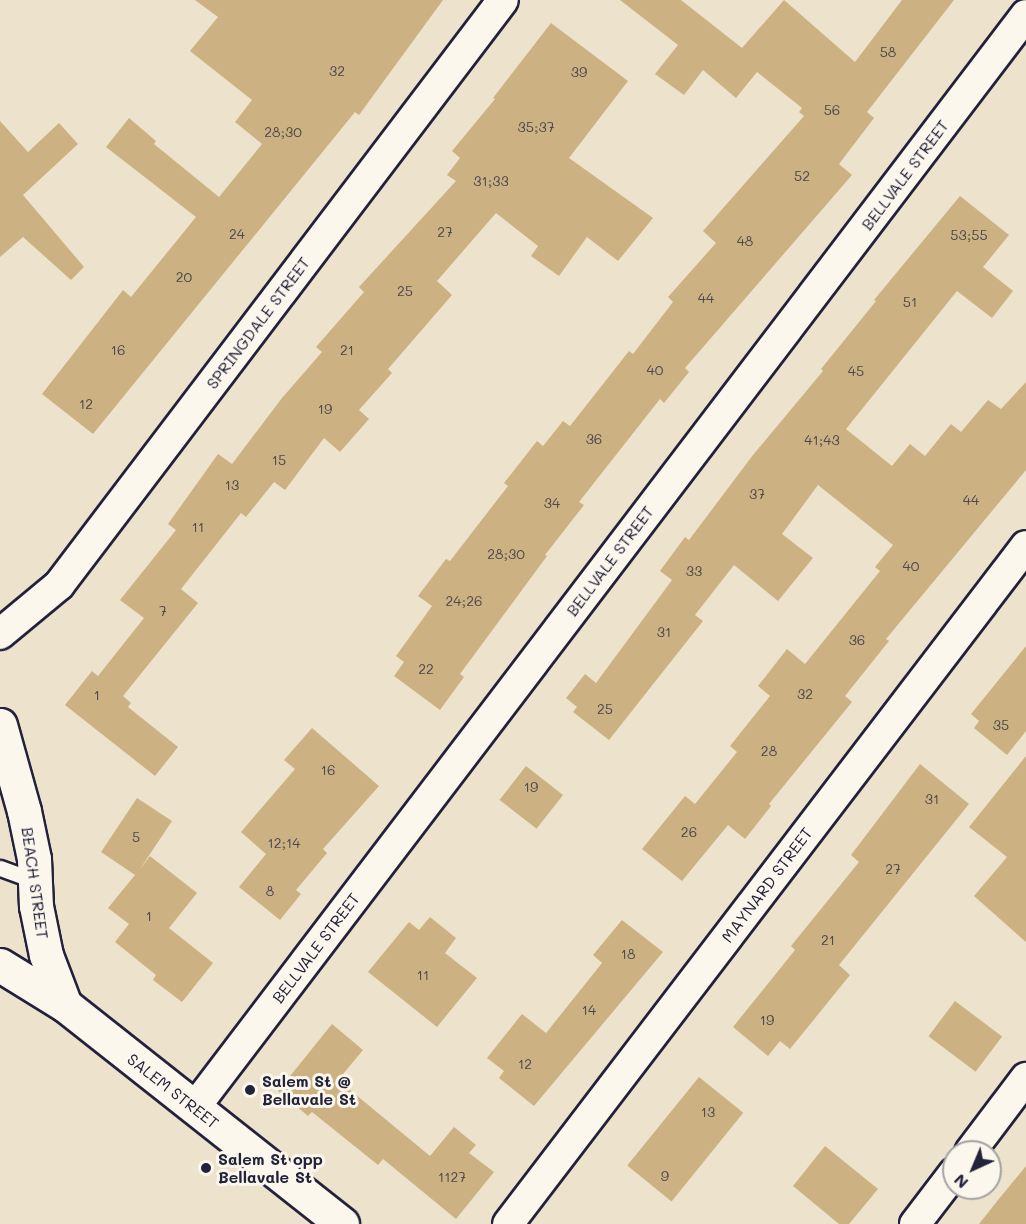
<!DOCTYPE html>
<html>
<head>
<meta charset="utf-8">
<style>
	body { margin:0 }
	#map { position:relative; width:1026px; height:1224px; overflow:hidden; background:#ede2cc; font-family:Mali,sans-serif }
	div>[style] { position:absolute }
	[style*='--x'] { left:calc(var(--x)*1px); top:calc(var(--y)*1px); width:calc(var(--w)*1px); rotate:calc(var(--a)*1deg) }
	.building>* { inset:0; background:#ccb282; transform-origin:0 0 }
	.roads { filter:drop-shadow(2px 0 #22223b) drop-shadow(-2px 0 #22223b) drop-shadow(0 2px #22223b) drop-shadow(0 -2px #22223b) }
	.lane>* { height:15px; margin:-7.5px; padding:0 7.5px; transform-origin:7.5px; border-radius:7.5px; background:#fbf7ec }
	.street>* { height:30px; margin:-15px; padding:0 15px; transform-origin:15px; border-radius:15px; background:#fbf7ec }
	.secondary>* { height:33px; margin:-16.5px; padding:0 16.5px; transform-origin:16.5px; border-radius:16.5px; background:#fbf7ec }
	.dots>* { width:16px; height:16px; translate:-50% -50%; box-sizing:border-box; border:3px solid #fbf7ec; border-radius:50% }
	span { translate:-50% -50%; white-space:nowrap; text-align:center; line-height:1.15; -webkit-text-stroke:6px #fbf7ec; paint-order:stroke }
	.number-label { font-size:14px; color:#4c464d }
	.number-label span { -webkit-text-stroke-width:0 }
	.street-label { font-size:16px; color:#22223b }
	.poi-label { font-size:16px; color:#22223b; font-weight:700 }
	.left { translate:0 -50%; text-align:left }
	.north { position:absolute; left:942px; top:1140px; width:60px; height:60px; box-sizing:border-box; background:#fbf7ec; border:2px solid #a4a2a5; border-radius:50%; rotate:224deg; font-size:16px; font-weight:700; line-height:24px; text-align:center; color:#22223b }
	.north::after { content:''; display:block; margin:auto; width:21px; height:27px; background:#22223b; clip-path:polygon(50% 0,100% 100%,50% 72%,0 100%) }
</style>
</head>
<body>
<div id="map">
	<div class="building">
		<i style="clip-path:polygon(195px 0,443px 0,359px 115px,355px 112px,93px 434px,42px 394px,123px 290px,131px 297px,196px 217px,106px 147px,129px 118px,156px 141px,154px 144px,219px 197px,262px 144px,235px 122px,252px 100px,190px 51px,218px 17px)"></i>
		<i style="clip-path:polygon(620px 0,681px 0,742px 48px,784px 0,855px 62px,902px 0,954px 0,867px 112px,874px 118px,839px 164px,852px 175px,685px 368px,689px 372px,664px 403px,660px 399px,579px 502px,584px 505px,545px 555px,547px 556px,460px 674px,464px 677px,440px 710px,394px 676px,404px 662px,396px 656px,432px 606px,418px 596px,446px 559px,450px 561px,508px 486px,504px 483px,537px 441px,543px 446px,563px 421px,570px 426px,629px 351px,633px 354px,673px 302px,668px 297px,716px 243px,703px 231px,804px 116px,799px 112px,802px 108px,757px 72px,736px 98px,703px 70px,684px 95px,655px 74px,678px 45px)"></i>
		<i style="clip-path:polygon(551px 23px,628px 81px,569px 158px,653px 218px,618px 261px,587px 237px,559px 276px,531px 256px,538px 246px,496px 213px,437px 281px,452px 295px,388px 369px,392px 373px,359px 410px,369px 419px,340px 452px,324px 438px,285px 490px,274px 482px,246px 517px,241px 513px,181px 589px,198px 603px,123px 696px,131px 703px,128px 707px,178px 747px,155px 776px,65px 705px,92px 671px,98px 676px,144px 618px,120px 600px,176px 530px,168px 524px,218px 454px,232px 464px,282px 398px,322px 352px,316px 347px,364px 292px,359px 287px,456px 181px,447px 175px,460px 158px,452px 151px,495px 99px,493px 98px)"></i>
		<i style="clip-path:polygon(0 121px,28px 152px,59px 123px,78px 144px,23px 195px,84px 267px,71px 280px,23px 237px,0 257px)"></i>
		<i style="clip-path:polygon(960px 196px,1009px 235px,983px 267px,1013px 291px,992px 318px,957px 291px,846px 429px,892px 466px,910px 444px,925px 456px,951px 424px,961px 432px,988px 400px,1001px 409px,1026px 382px,1026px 470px,886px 639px,889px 641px,845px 696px,852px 702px,769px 804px,771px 806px,745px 839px,728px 825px,682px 881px,642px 849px,685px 796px,695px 804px,737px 752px,730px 746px,770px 696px,758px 686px,787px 649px,805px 664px,880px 571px,875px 567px,893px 545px,818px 485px,782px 534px,813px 558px,778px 601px,734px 565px,695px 615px,703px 621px,609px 740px,573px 712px,577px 707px,566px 698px,585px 674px,596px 683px,672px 580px,660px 571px,685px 537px,689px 540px,753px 455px,823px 371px,821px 369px,876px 301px,874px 300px)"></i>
		<i style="clip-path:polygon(1026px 646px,1026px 731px,1007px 755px,974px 728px,979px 721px,971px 714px)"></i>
		<i style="clip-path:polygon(312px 728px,379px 786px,323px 849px,327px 853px,296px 890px,301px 894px,280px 920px,239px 887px,266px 854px,241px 832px,295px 769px,284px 760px)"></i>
		<i style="clip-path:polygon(1026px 756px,1026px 942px,974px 896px,1007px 857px,969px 827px)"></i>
		<i style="clip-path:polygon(920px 764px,969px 804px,839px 965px,850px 975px,790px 1049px,780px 1041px,768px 1056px,733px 1027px,795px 950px,791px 946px,859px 862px,851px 855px)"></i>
		<i style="left:526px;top:766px;width:47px;height:43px;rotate:38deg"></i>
		<i style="clip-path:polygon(137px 798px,172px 821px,140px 869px,150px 856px,197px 893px,169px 928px,213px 963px,182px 1002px,153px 980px,156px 975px,115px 942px,129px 924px,108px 908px,135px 875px,101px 852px)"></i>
		<i style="clip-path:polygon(430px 917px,456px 938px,445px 953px,477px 978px,437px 1027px,368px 972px,409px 922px,419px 930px)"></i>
		<i style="clip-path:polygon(622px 920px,663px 952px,534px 1106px,499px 1078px,504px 1071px,487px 1058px,522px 1014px,546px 1033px,602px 963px,593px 955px)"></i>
		<i style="left:955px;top:1001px;width:59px;height:44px;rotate:37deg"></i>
		<i style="clip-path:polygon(332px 1024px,363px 1050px,338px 1080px,430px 1156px,454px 1127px,476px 1145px,469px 1153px,494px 1172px,456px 1219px,383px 1159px,378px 1165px,312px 1112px,308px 1116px,278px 1091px)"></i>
		<i style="left:699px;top:1077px;width:57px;height:114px;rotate:39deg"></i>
		<i style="clip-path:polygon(825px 1146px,878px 1189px,849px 1224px,839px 1224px,793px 1186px)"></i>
		<i style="clip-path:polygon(1026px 1166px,1026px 1224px,979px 1224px,998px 1200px)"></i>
	</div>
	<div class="roads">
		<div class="lane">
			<i style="--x:0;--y:868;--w:37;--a:20"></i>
		</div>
		<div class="street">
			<i style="--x:0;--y:634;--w:77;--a:-39.7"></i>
			<i style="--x:59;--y:585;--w:734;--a:-52.8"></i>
			<i style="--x:195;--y:1107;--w:1372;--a:-52.73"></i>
			<i style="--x:970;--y:1152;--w:93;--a:-52.9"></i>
			<i style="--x:508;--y:1224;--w:853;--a:-52.62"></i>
			<i style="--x:915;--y:1224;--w:64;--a:-52.6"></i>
		</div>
		<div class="secondary">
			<i style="--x:0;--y:725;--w:89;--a:74.4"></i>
			<i style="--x:24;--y:811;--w:49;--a:78.2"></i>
			<i style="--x:34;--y:859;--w:47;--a:87.6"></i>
			<i style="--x:36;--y:906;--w:50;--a:78.5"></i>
			<i style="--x:46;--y:955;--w:53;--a:69.2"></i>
			<i style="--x:0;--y:965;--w:76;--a:31.6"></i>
			<i style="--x:65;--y:1005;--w:353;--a:38.3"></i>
		</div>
	</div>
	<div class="dots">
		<i style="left:250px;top:1090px;background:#22223b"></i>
		<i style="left:206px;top:1168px;background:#22223b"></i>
	</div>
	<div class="number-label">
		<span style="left:888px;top:52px">58</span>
		<span style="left:337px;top:71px">32</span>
		<span style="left:579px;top:72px">39</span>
		<span style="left:832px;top:110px">56</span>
		<span style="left:536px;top:127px">35;37</span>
		<span style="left:283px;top:132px">28;30</span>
		<span style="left:802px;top:176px">52</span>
		<span style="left:491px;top:181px">31;33</span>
		<span style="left:445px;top:232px">27</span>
		<span style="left:237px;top:234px">24</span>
		<span style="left:969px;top:235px">53;55</span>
		<span style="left:745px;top:241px">48</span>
		<span style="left:184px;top:277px">20</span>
		<span style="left:405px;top:291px">25</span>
		<span style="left:706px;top:298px">44</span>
		<span style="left:910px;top:302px">51</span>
		<span style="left:118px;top:350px">16</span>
		<span style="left:347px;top:350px">21</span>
		<span style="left:655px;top:370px">40</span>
		<span style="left:856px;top:371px">45</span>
		<span style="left:86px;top:404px">12</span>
		<span style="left:325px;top:409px">19</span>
		<span style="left:594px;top:439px">36</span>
		<span style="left:822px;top:440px">41;43</span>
		<span style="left:279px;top:460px">15</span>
		<span style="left:232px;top:485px">13</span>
		<span style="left:757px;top:494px">37</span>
		<span style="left:971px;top:500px">44</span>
		<span style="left:552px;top:503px">34</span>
		<span style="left:198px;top:527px">11</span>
		<span style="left:506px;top:554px">28;30</span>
		<span style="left:911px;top:566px">40</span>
		<span style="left:694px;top:571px">33</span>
		<span style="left:464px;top:601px">24;26</span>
		<span style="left:163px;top:611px">7</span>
		<span style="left:664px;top:632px">31</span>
		<span style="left:857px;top:640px">36</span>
		<span style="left:426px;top:669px">22</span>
		<span style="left:805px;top:694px">32</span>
		<span style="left:97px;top:695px">1</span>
		<span style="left:605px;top:709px">25</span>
		<span style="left:1001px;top:725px">35</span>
		<span style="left:769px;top:751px">28</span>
		<span style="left:328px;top:770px">16</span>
		<span style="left:531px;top:787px">19</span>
		<span style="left:932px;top:799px">31</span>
		<span style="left:689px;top:832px">26</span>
		<span style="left:136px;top:837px">5</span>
		<span style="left:284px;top:843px">12;14</span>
		<span style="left:893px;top:869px">27</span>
		<span style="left:270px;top:891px">8</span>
		<span style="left:149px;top:916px">1</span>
		<span style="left:828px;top:940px">21</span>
		<span style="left:628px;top:954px">18</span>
		<span style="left:423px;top:975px">11</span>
		<span style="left:589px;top:1010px">14</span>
		<span style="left:767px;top:1020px">19</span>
		<span style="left:525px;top:1064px">12</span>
		<span style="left:708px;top:1112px">13</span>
		<span style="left:665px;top:1176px">9</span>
		<span style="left:452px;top:1177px">1127</span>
	</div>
	<div class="street-label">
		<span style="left:905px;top:175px;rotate:-53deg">BELLVALE STREET</span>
		<span style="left:258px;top:323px;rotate:-53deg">SPRINGDALE STREET</span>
		<span style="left:610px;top:561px;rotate:-53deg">BELLVALE STREET</span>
		<span style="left:35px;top:883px;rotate:82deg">BEACH STREET</span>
		<span style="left:767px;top:885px;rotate:-53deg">MAYNARD STREET</span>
		<span style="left:316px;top:948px;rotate:-53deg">BELLVALE STREET</span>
		<span style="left:173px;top:1091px;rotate:38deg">SALEM STREET</span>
	</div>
	<div class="poi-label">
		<span class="left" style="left:262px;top:1090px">Salem St @<br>Bellavale St</span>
		<span class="left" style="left:218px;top:1168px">Salem St opp<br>Bellavale St</span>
	</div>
	<div class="north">N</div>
</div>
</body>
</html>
